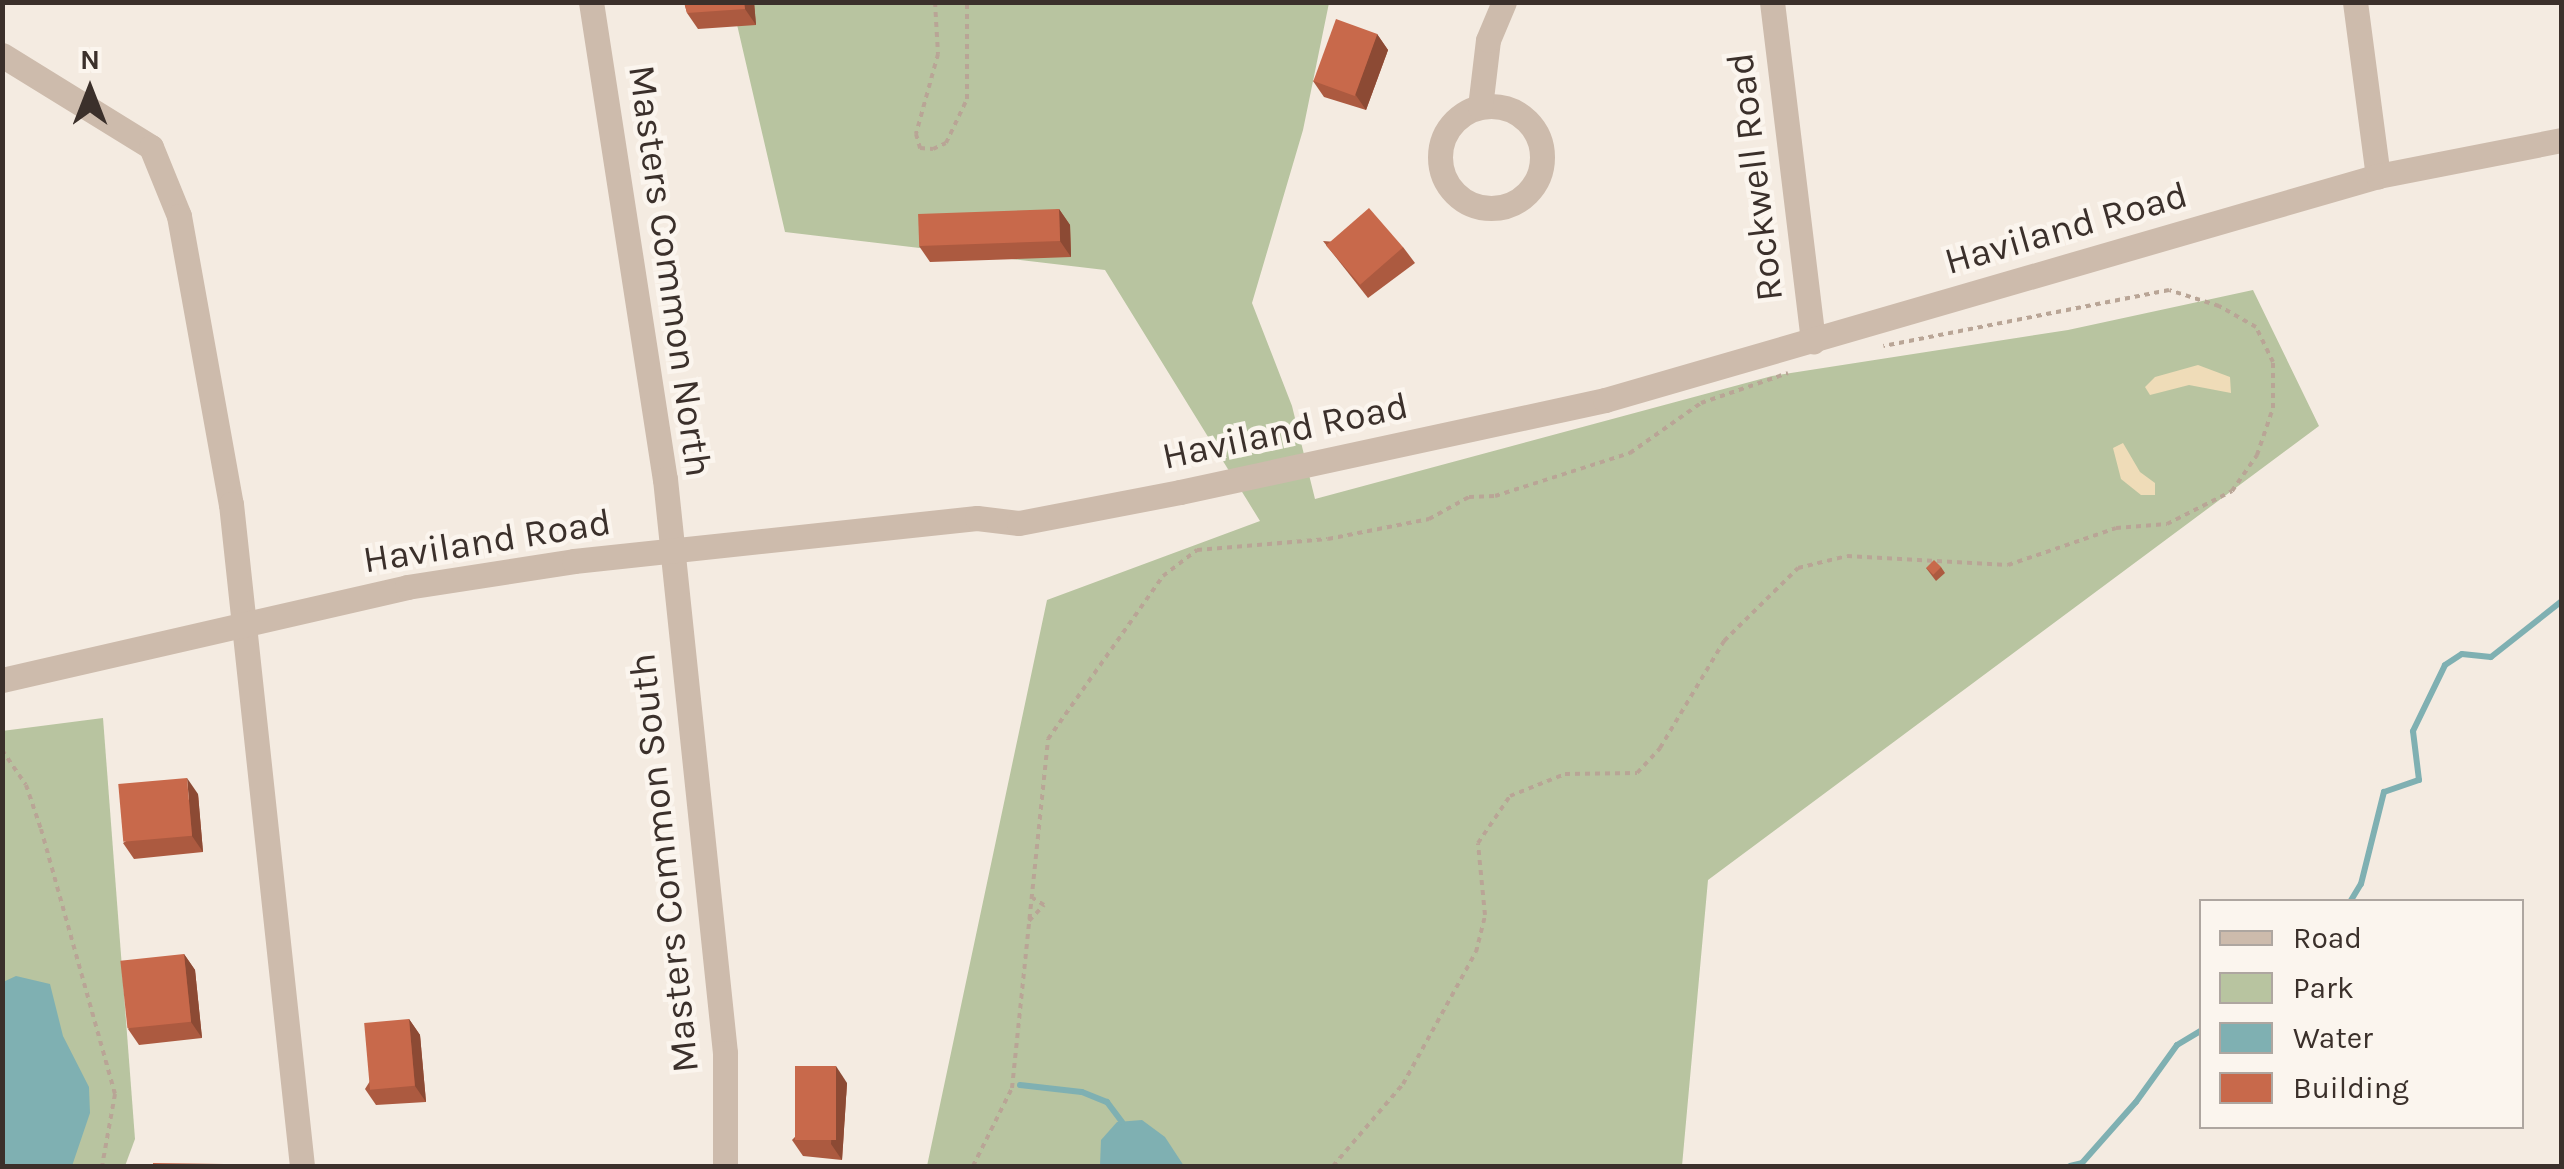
<!DOCTYPE html>
<html>
<head>
<meta charset="utf-8">
<style>
	body { margin:0 }
	#map { position:relative; width:2564px; height:1169px; overflow:hidden; background:#f4ebe1; font-family:Karla,sans-serif }
	div>[style] { position:absolute }
	[style*='--x'] { left:calc(var(--x)*1px); top:calc(var(--y)*1px); width:calc(var(--w)*1px); rotate:calc(var(--a)*1deg) }
	.green>* { inset:0; background:#b8c4a0 }
	.sand>* { inset:0; background:#efdcb8 }
	.water>* { inset:0; background:#7fb0b2 }
	.stream>* { height:6px; margin:-3px; padding:0 3px; transform-origin:3px; border-radius:3px; background:#7fb0b2 }
	.path>* { height:4px; margin-top:-2px; transform-origin:0; background:repeating-linear-gradient(90deg,#b9a596 0 5px,transparent 0 10px) }
	.minor>* { height:25px; margin:-12.5px; padding:0 12.5px; transform-origin:12.5px; border-radius:12.5px; background:#cdbbac }
	.minor>.ring { margin:-12.5px; padding:0; box-sizing:content-box; background:none; border:25px solid #cdbbac; border-radius:50% }
	.tertiary>* { height:25px; margin:-12.5px; padding:0 12.5px; transform-origin:12.5px; border-radius:12.5px; background:#cdbbac }
	.wall>* { inset:0; background:#ac5a40 }
	.shaded-wall>* { inset:0; background:#8c4a34 }
	.building>* { inset:0; background:#c8694b; transform-origin:0 0 }
	span { translate:-50% -50%; white-space:nowrap; text-align:center; line-height:1.15; -webkit-text-stroke:9px #fbf5ee; paint-order:stroke }
	.street-label { font-size:38px; color:#3b302b }
	.frame { position:absolute; inset:0; border:5px solid #3b302b; pointer-events:none }
	.legend { position:absolute; left:2199px; top:899px; width:325px; height:230px; box-sizing:border-box; background:#fbf5ee; border:2px solid #aea6a0; margin:0; padding:12px 18px; list-style:none; font-size:30px; color:#3b302b }
	.legend li { display:flex; align-items:center; gap:20px; height:50px }
	.legend b { width:50px; border:2px solid #aea6a0 }
	.north { position:absolute; left:40px; top:40px; width:100px; height:100px; -webkit-text-stroke:8px #fbf5ee; paint-order:stroke; rotate:0deg; font-size:28px; font-weight:700; line-height:40px; text-align:center; color:#3b302b }
	.north::after { content:''; display:block; margin:auto; width:35px; height:45px; background:#3b302b; clip-path:polygon(50% 0,100% 100%,50% 72%,0 100%) }
</style>
</head>
<body>
<div id="map">
	<div class="green">
		<i style="clip-path:polygon(732px 3px,1329px 3px,1303px 130px,1252px 303px,1292px 406px,1315px 499px,1772px 376px,2068px 330px,2253px 290px,2319px 426px,1708px 880px,1682px 1166px,927px 1166px,1047px 600px,1260px 521px,1105px 270px,785px 232px)"></i>
		<i style="clip-path:polygon(103px 718px,135px 1139px,125px 1166px,3px 1166px,2px 731px)"></i>
	</div>
	<div class="sand">
		<i style="clip-path:polygon(2198px 365px,2230px 377px,2231px 393px,2189px 385px,2150px 395px,2145px 387px,2155px 377px)"></i>
		<i style="clip-path:polygon(2123px 443px,2140px 472px,2155px 483px,2155px 495px,2141px 495px,2121px 479px,2113px 448px)"></i>
	</div>
	<div class="water">
		<i style="clip-path:polygon(16px 976px,50px 984px,63px 1036px,89px 1087px,90px 1113px,72px 1166px,3px 1166px,3px 982px)"></i>
		<i style="clip-path:polygon(1142px 1120px,1165px 1137px,1184px 1166px,1100px 1166px,1101px 1140px,1117px 1122px)"></i>
	</div>
	<div class="stream">
		<i style="--x:2350;--y:902;--w:21;--a:-59"></i>
		<i style="--x:2361;--y:884;--w:95;--a:-76"></i>
		<i style="--x:2384;--y:792;--w:37;--a:-19"></i>
		<i style="--x:2419;--y:780;--w:49;--a:-97"></i>
		<i style="--x:2413;--y:731;--w:73;--a:-64.1"></i>
		<i style="--x:2445;--y:665;--w:20;--a:-33"></i>
		<i style="--x:2462;--y:654;--w:29;--a:6"></i>
		<i style="--x:2491;--y:657;--w:90;--a:-38.3"></i>
		<i style="--x:1020;--y:1085;--w:62;--a:6.4"></i>
		<i style="--x:1082;--y:1092;--w:27;--a:22"></i>
		<i style="--x:1107;--y:1102;--w:25;--a:53"></i>
		<i style="--x:2070;--y:1166;--w:12;--a:-14"></i>
		<i style="--x:2082;--y:1163;--w:81;--a:-48.5"></i>
		<i style="--x:2136;--y:1102;--w:70;--a:-54.3"></i>
		<i style="--x:2177;--y:1045;--w:29;--a:-31"></i>
	</div>
	<div class="path">
		<i style="--x:935;--y:2;--w:52;--a:86.7"></i>
		<i style="--x:938;--y:54;--w:83;--a:105.4"></i>
		<i style="--x:916;--y:134;--w:15;--a:74"></i>
		<i style="--x:920;--y:148;--w:13;--a:4"></i>
		<i style="--x:933;--y:149;--w:14;--a:-25"></i>
		<i style="--x:946;--y:143;--w:49;--a:-64.5"></i>
		<i style="--x:967;--y:99;--w:97;--a:-90"></i>
		<i style="--x:2;--y:750;--w:42;--a:55.6"></i>
		<i style="--x:26;--y:785;--w:46;--a:71.2"></i>
		<i style="--x:41;--y:829;--w:275;--a:74.4"></i>
		<i style="--x:115;--y:1094;--w:73;--a:100.2"></i>
		<i style="--x:1029;--y:921;--w:22;--a:-47"></i>
		<i style="--x:1044;--y:905;--w:13;--a:-148"></i>
		<i style="--x:973;--y:1166;--w:87;--a:-63.4"></i>
		<i style="--x:1012;--y:1088;--w:351;--a:-84.1"></i>
		<i style="--x:1048;--y:739;--w:199;--a:-54.8"></i>
		<i style="--x:1163;--y:576;--w:43;--a:-37.4"></i>
		<i style="--x:1197;--y:550;--w:131;--a:-4.8"></i>
		<i style="--x:1328;--y:539;--w:103;--a:-11.2"></i>
		<i style="--x:1429;--y:519;--w:46;--a:-28.8"></i>
		<i style="--x:1469;--y:497;--w:26;--a:-2"></i>
		<i style="--x:1495;--y:496;--w:142;--a:-17.7"></i>
		<i style="--x:1630;--y:453;--w:87;--a:-35.2"></i>
		<i style="--x:1701;--y:403;--w:92;--a:-19"></i>
		<i style="--x:1333;--y:1166;--w:108;--a:-49.5"></i>
		<i style="--x:1403;--y:1084;--w:151;--a:-61.1"></i>
		<i style="--x:1476;--y:952;--w:38;--a:-76"></i>
		<i style="--x:1485;--y:915;--w:72;--a:-95.6"></i>
		<i style="--x:1478;--y:843;--w:57;--a:-55.8"></i>
		<i style="--x:1510;--y:796;--w:59;--a:-21.8"></i>
		<i style="--x:1565;--y:774;--w:72;--a:-0.8"></i>
		<i style="--x:1637;--y:773;--w:34;--a:-47"></i>
		<i style="--x:1660;--y:748;--w:125;--a:-59.1"></i>
		<i style="--x:1724;--y:641;--w:104;--a:-44.6"></i>
		<i style="--x:1798;--y:568;--w:50;--a:-13.8"></i>
		<i style="--x:1847;--y:556;--w:161;--a:3.2"></i>
		<i style="--x:2008;--y:565;--w:114;--a:-18.9"></i>
		<i style="--x:2116;--y:528;--w:51;--a:-4.5"></i>
		<i style="--x:2167;--y:524;--w:73;--a:-26.9"></i>
		<i style="--x:2232;--y:491;--w:44;--a:-55.2"></i>
		<i style="--x:2257;--y:455;--w:50;--a:-71.2"></i>
		<i style="--x:2273;--y:408;--w:46;--a:-90"></i>
		<i style="--x:2273;--y:362;--w:39;--a:-116"></i>
		<i style="--x:2256;--y:327;--w:43;--a:-150.4"></i>
		<i style="--x:2219;--y:306;--w:52;--a:-162.3"></i>
		<i style="--x:2169;--y:290;--w:291;--a:168.9"></i>
	</div>
	<div class="minor">
		<i style="--x:591;--y:2;--w:483;--a:81.2"></i>
		<i style="--x:665;--y:479;--w:577;--a:84.03"></i>
		<i style="--x:725;--y:1053;--w:113;--a:90"></i>
		<i style="--x:1772;--y:2;--w:342;--a:83.1"></i>
		<i style="--x:2355;--y:2;--w:176;--a:82.5"></i>
		<i style="--x:2;--y:55;--w:175;--a:31.7"></i>
		<i style="--x:151;--y:147;--w:74;--a:67.9"></i>
		<i style="--x:179;--y:216;--w:293;--a:79.8"></i>
		<i style="--x:231;--y:504;--w:666;--a:83.88"></i>
		<i class="ring" style="left:1440px;top:106px;width:77px;height:77px"></i>
		<i style="--x:1480;--y:107;--w:67;--a:-83.2"></i>
		<i style="--x:1488;--y:40;--w:41;--a:-67.2"></i>
	</div>
	<div class="tertiary">
		<i style="--x:2;--y:680;--w:416;--a:-12.9"></i>
		<i style="--x:407;--y:587;--w:169;--a:-8.8"></i>
		<i style="--x:574;--y:561;--w:405;--a:-6.1"></i>
		<i style="--x:977;--y:518;--w:42;--a:6.8"></i>
		<i style="--x:1019;--y:523;--w:164;--a:-10.9"></i>
		<i style="--x:1180;--y:492;--w:435;--a:-12.2"></i>
		<i style="--x:1605;--y:400;--w:805;--a:-16.16"></i>
		<i style="--x:2378;--y:176;--w:187;--a:-11.1"></i>
	</div>
	<div class="wall">
		<i style="clip-path:polygon(684px 2px,754px 2px,756px 25px,698px 29px,687px 13px)"></i>
		<i style="clip-path:polygon(1377px 34px,1388px 50px,1366px 110px,1324px 97px,1313px 81px)"></i>
		<i style="clip-path:polygon(1059px 209px,1070px 225px,1071px 257px,930px 262px,919px 246px)"></i>
		<i style="clip-path:polygon(1323px 241px,1403px 247px,1415px 263px,1368px 298px)"></i>
		<i style="clip-path:polygon(1941px 567px,1945px 573px,1936px 581px,1926px 568px)"></i>
		<i style="clip-path:polygon(198px 794px,203px 852px,134px 859px,123px 843px)"></i>
		<i style="clip-path:polygon(184px 954px,195px 970px,202px 1038px,139px 1045px,128px 1029px)"></i>
		<i style="clip-path:polygon(409px 1019px,420px 1035px,426px 1102px,376px 1105px,365px 1089px)"></i>
		<i style="clip-path:polygon(847px 1083px,842px 1160px,803px 1156px,792px 1140px)"></i>
	</div>
	<div class="shaded-wall">
		<i style="clip-path:polygon(744px 2px,754px 2px,756px 25px,745px 9px)"></i>
		<i style="clip-path:polygon(1377px 34px,1388px 50px,1366px 110px,1355px 94px)"></i>
		<i style="clip-path:polygon(1059px 209px,1070px 225px,1071px 257px,1060px 241px)"></i>
		<i style="clip-path:polygon(187px 778px,198px 794px,203px 852px,192px 836px)"></i>
		<i style="clip-path:polygon(184px 954px,195px 970px,202px 1038px,191px 1022px)"></i>
		<i style="clip-path:polygon(409px 1019px,420px 1035px,426px 1102px,415px 1086px)"></i>
		<i style="clip-path:polygon(836px 1066px,847px 1083px,842px 1160px,831px 1144px)"></i>
	</div>
	<div class="building">
		<i style="clip-path:polygon(684px 2px,744px 2px,745px 9px,687px 13px)"></i>
		<i style="left:1336px;top:19px;width:44px;height:66px;rotate:20deg"></i>
		<i style="left:1369px;top:208px;width:52px;height:57px;rotate:49deg"></i>
		<i style="left:1059px;top:209px;width:32px;height:141px;rotate:88deg"></i>
		<i style="left:1934px;top:560px;width:10px;height:11px;rotate:45deg"></i>
		<i style="left:187px;top:778px;width:58px;height:69px;rotate:85deg"></i>
		<i style="left:184px;top:954px;width:68px;height:64px;rotate:84deg"></i>
		<i style="left:409px;top:1019px;width:67px;height:45px;rotate:85deg"></i>
		<i style="left:795px;top:1066px;width:41px;height:74px"></i>
		<i style="clip-path:polygon(153px 1163px,224px 1164px,224px 1166px,153px 1166px)"></i>
	</div>
	<div class="street-label">
		<span style="left:1755px;top:177px;rotate:-97deg">Rockwell Road</span>
		<span style="left:2066px;top:228px;rotate:-16deg">Haviland Road</span>
		<span style="left:670px;top:271px;rotate:82deg">Masters Common North</span>
		<span style="left:1285px;top:431px;rotate:-12deg">Haviland Road</span>
		<span style="left:487px;top:541px;rotate:-9deg">Haviland Road</span>
		<span style="left:664px;top:863px;rotate:-96deg">Masters Common South</span>
	</div>
	<div class="frame"></div>
	<ul class="legend">
	<li><b style="height:12px;background:#cdbbac"></b>Road</li>
	<li><b style="height:28px;background:#b8c4a0"></b>Park</li>
	<li><b style="height:28px;background:#7fb0b2"></b>Water</li>
	<li><b style="height:28px;background:#c8694b"></b>Building</li>
	</ul>
	<div class="north">N</div>
</div>
</body>
</html>
